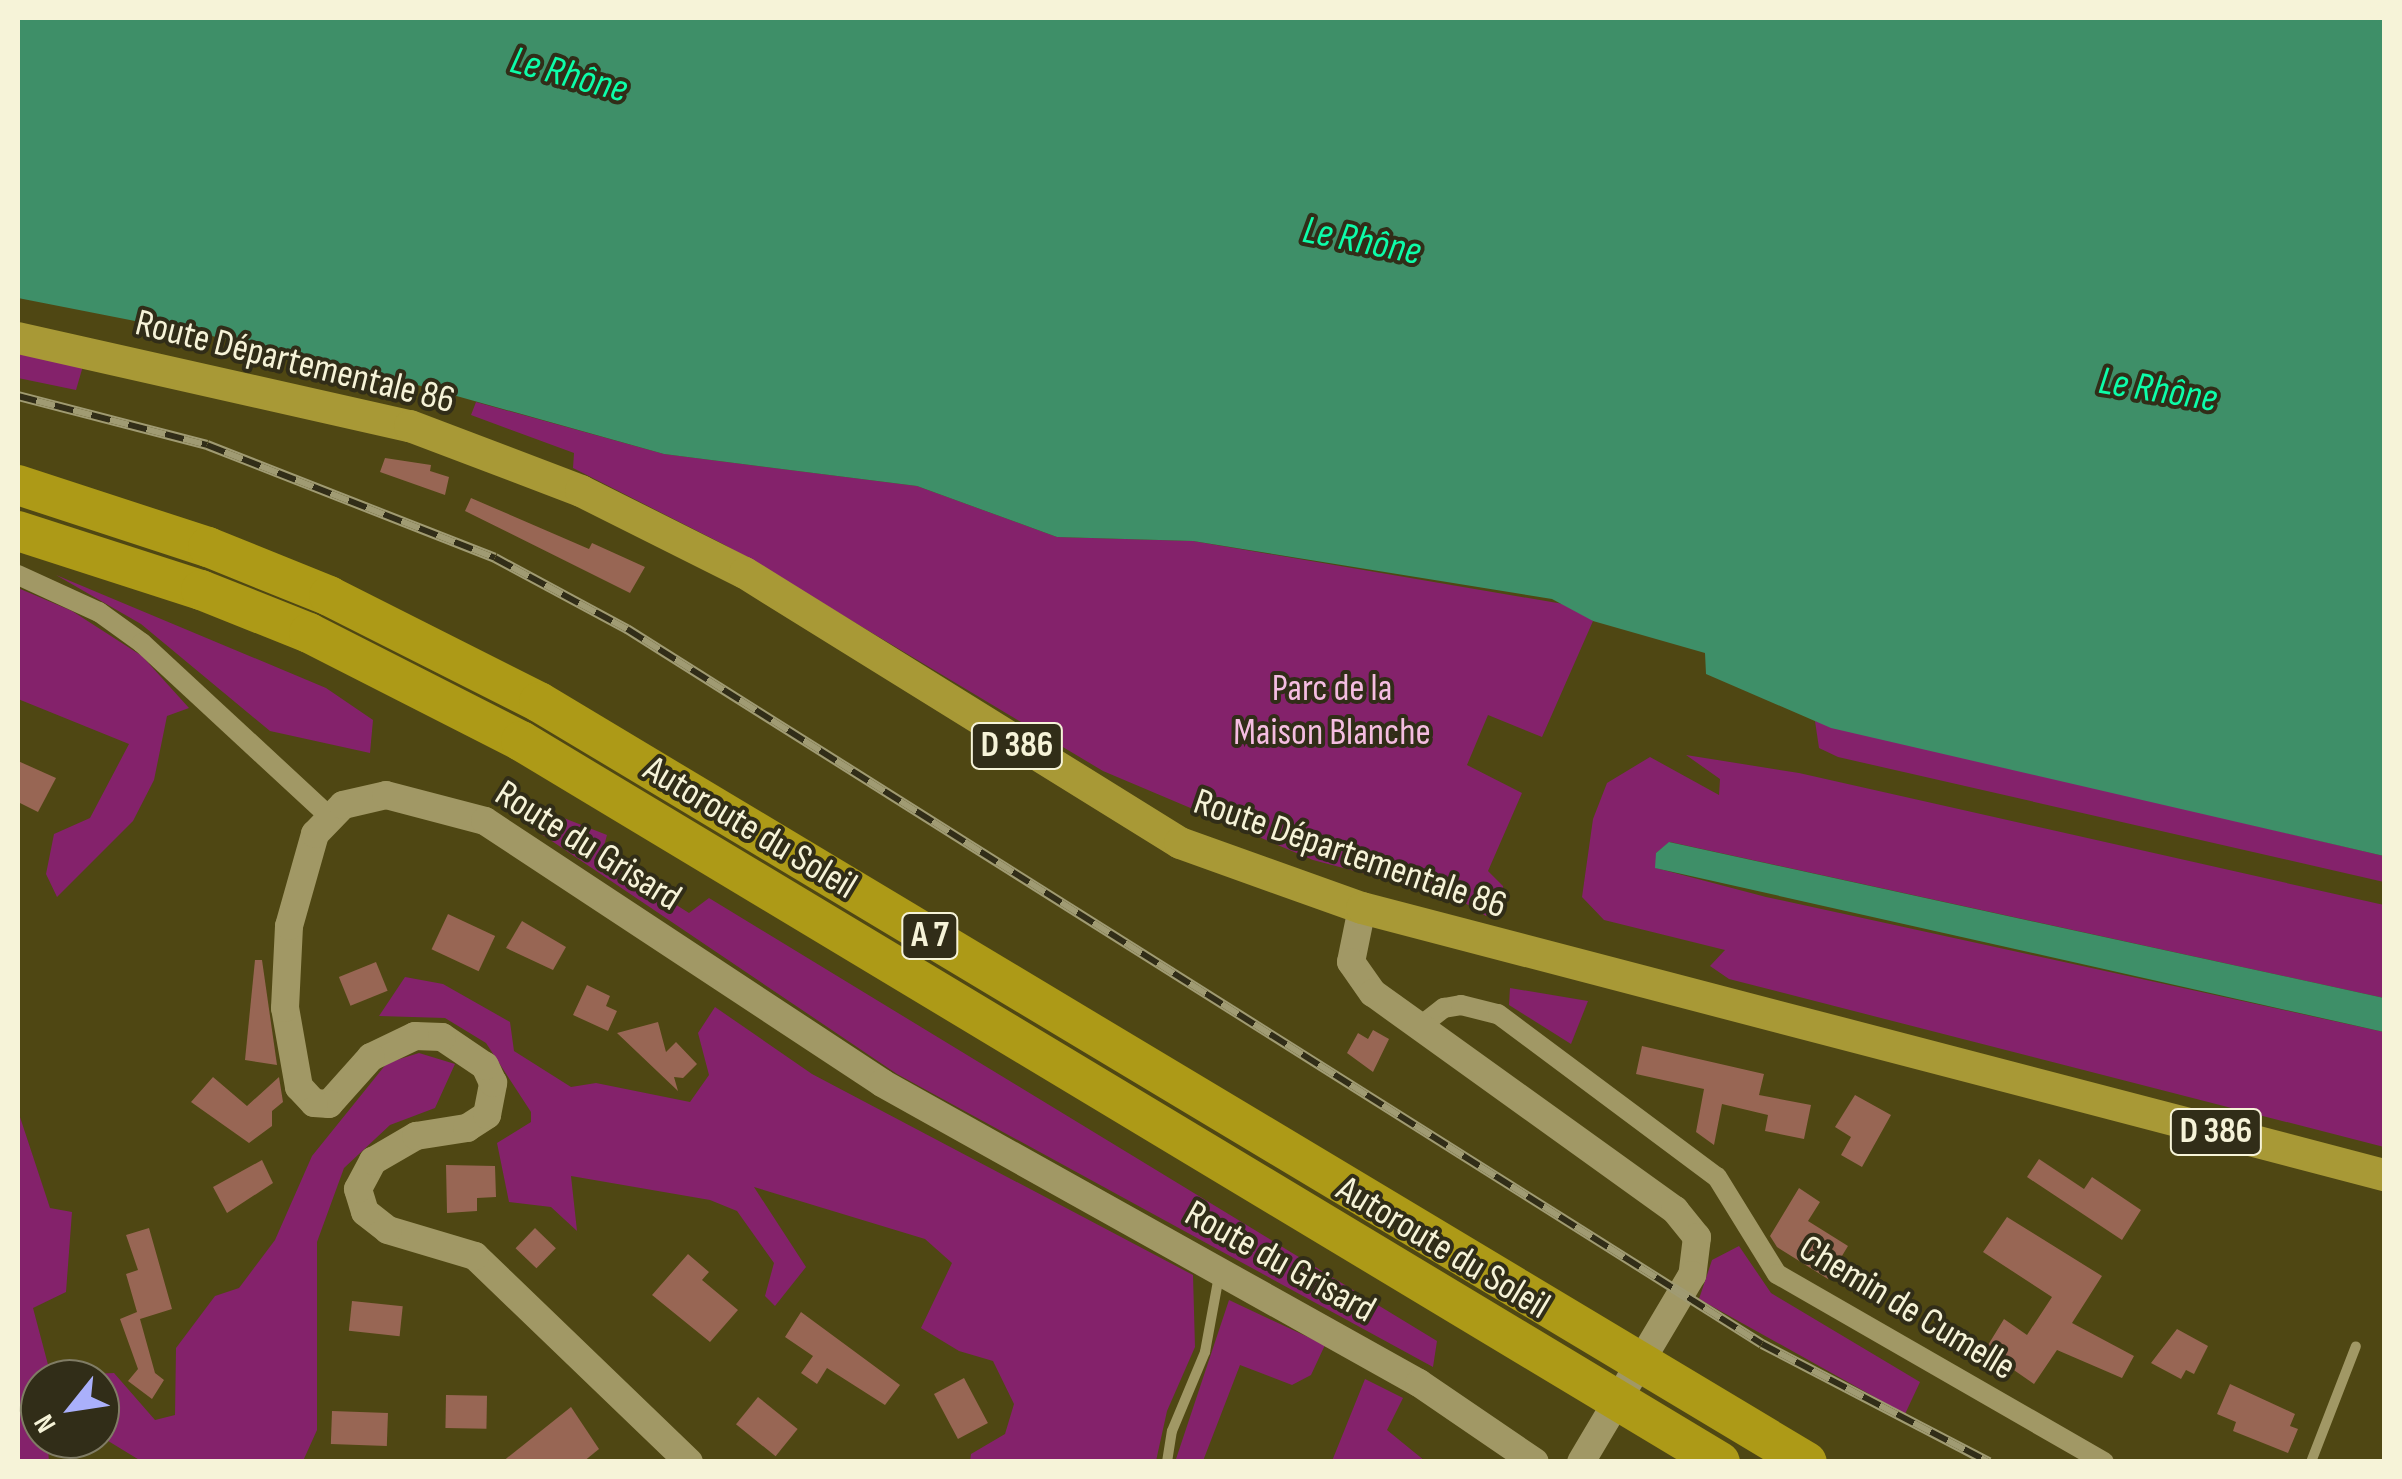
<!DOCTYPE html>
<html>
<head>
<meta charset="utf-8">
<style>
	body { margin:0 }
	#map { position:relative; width:2402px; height:1479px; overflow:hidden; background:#4f4713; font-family:"Sofia Sans Condensed",sans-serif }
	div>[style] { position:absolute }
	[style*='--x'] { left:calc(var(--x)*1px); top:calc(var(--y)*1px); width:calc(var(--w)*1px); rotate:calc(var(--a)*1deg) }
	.green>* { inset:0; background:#84226b }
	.water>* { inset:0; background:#3e8f68 }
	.building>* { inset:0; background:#986654; transform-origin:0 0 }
	.service>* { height:10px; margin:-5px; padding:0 5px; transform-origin:5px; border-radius:5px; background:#a19865 }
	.minor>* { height:20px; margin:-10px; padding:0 10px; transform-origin:10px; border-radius:10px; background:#a19865 }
	.tertiary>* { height:28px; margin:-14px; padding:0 14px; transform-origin:14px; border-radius:14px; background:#a19865 }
	.primary>* { height:32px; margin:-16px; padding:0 16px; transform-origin:16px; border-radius:16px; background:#a89936 }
	.motorway>* { height:40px; margin:-20px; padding:0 20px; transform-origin:20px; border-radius:20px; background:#ad9a17 }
	.rail>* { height:10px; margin-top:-5px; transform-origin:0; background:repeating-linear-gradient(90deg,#312d18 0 19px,#a09b73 0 38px); box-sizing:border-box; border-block:2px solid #a09b73 }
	span { translate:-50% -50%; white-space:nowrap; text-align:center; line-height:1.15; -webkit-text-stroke:8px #312d18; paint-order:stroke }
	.shield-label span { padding:2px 8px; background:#312d18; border:2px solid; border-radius:8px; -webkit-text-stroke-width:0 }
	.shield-label { font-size:35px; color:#f6f3d8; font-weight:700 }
	.street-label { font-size:38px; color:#f6f3d8 }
	.park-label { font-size:38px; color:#f5bde1 }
	.water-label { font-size:40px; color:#0dfda9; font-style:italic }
	.frame { position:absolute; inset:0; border:20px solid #f6f3d8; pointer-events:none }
	.north { position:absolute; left:20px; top:1359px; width:100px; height:100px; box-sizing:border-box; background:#312d18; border:2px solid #807c65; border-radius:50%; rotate:240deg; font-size:28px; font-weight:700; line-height:40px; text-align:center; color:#f6f3d8 }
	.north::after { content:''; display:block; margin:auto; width:35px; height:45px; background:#aab0fb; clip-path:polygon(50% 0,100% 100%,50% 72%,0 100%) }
</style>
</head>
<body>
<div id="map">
	<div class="green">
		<i style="clip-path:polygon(18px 354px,83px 366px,76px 390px,18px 378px)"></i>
		<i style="clip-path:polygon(476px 402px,664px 454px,917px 486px,1057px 537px,1193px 541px,1575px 606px,1593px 621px,1542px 737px,1488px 715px,1467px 765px,1522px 793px,1488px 871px,1503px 886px,1504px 898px,1486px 916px,1457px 898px,1313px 860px,1103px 771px,725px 545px,573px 468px,574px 453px,471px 415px)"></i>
		<i style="clip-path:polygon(56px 575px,326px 688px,373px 720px,370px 753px,270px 731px,141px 624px)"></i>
		<i style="clip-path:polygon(18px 588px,72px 611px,142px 656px,189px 708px,167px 716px,154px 780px,133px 821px,57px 897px,46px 874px,54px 834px,90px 818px,129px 744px,18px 699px)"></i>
		<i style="clip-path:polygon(1815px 721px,2384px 856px,2384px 882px,1838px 757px,1819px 748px)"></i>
		<i style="clip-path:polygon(1686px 755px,1799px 773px,2384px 905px,2384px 998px,1670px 842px,1656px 853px,1656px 868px,1766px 897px,2384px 1032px,2384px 1147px,1729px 979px,1710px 966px,1725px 950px,1604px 920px,1582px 897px,1593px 819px,1607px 783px,1650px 757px,1719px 795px,1720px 779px)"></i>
		<i style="clip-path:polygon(546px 811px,607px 835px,601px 857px,689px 913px,709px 898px,1437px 1341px,1433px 1367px,897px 1074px,534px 829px)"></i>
		<i style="clip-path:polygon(405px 977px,443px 984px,510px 1022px,514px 1051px,571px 1087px,596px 1083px,690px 1102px,709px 1075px,698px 1033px,715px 1007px,812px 1074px,1193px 1275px,1195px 1347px,1167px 1411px,1156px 1461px,970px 1461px,971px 1454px,1005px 1434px,1014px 1404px,993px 1361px,959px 1351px,921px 1328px,952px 1263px,925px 1239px,754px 1187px,806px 1267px,775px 1306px,765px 1296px,774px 1263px,737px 1211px,710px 1200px,571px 1176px,577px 1231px,551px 1207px,509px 1202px,497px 1143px,531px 1122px,531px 1112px,486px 1043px,445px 1018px,379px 1016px)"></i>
		<i style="clip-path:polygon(1510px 988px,1588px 1001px,1571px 1044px,1509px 1005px)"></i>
		<i style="clip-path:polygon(419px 1053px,455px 1064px,435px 1108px,390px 1125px,344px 1168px,317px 1242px,317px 1430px,303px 1461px,141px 1461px,100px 1436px,100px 1379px,40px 1379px,40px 1439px,47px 1439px,49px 1461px,18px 1461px,18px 1111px,50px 1208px,72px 1212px,66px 1292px,33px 1308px,51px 1376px,114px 1373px,155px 1420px,175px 1415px,176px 1348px,215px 1296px,239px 1288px,275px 1240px,312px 1156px,387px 1063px)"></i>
		<i style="clip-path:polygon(1739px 1246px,1771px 1293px,1920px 1382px,1905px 1414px,1699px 1299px,1712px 1260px)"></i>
		<i style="clip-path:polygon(1229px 1300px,1325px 1345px,1311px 1375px,1292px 1385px,1240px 1365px,1203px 1461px,1175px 1462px)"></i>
		<i style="clip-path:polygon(1365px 1379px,1403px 1398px,1387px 1430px,1425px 1461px,1332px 1461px)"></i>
	</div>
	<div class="water">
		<i style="clip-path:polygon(18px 18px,2384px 18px,2384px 856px,1831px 728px,1706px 674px,1705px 653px,1593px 621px,1552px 599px,1193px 541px,1057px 537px,917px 486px,664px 454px,314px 356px,18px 298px)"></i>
		<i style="clip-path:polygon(1669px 842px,2384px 998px,2384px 1032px,1655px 868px,1656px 853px)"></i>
	</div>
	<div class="building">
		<i style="clip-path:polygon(385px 458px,431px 465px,430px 471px,449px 477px,445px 495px,380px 472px)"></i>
		<i style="clip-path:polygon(471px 498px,589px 549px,592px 543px,645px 567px,630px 593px,465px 511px)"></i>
		<i style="clip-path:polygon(18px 761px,56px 778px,38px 812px,18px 802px)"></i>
		<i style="left:448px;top:914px;width:52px;height:39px;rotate:25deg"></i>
		<i style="clip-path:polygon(522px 921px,566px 947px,553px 970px,506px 948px)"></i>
		<i style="clip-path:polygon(255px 960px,262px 960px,277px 1065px,245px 1060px)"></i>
		<i style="left:376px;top:962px;width:31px;height:40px;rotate:68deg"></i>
		<i style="clip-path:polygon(587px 985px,610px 996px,606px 1006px,617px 1011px,608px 1031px,573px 1015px)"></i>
		<i style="clip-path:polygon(658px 1022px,666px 1052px,676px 1042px,697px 1064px,683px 1078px,674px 1077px,678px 1091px,617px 1033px)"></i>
		<i style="clip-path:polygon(1373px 1030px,1389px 1039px,1373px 1072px,1347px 1053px,1358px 1033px,1368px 1039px)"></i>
		<i style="clip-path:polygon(1642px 1046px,1764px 1074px,1759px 1095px,1811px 1105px,1804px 1139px,1765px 1131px,1768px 1115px,1722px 1104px,1714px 1145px,1696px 1132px,1704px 1089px,1636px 1074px)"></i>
		<i style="clip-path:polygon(213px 1077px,247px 1106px,279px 1077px,283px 1102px,272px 1111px,272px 1126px,249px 1143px,191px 1102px)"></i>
		<i style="clip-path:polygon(1855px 1095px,1891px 1115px,1862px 1167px,1841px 1155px,1851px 1137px,1835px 1127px)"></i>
		<i style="clip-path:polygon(2039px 1159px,2084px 1189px,2092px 1177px,2141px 1210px,2122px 1240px,2027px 1177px)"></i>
		<i style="clip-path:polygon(262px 1160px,273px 1183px,227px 1213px,213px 1187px)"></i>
		<i style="clip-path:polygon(446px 1165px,495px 1166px,496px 1197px,477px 1198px,477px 1211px,447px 1213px)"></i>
		<i style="clip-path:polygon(1799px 1188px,1820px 1202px,1808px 1221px,1848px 1246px,1828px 1279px,1777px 1247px,1770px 1236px)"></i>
		<i style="clip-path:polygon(2007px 1217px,2102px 1276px,2072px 1323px,2134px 1356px,2122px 1378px,2057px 1350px,2034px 1384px,1985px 1350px,2004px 1319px,2027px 1335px,2052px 1297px,1983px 1252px)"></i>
		<i style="clip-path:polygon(149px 1228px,172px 1309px,140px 1319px,155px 1373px,164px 1380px,152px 1399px,128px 1381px,138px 1369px,120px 1319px,137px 1312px,126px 1274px,138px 1270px,126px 1235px)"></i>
		<i style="left:535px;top:1228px;width:29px;height:28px;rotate:44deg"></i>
		<i style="clip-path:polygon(688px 1254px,709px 1272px,702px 1280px,738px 1310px,710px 1342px,652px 1295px)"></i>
		<i style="left:352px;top:1301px;width:51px;height:30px;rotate:6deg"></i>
		<i style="clip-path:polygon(801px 1312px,900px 1385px,885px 1405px,827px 1368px,817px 1384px,801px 1373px,813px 1356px,785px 1337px)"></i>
		<i style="clip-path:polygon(2177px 1329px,2208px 1346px,2194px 1374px,2186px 1370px,2181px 1379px,2151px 1363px)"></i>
		<i style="left:964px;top:1378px;width:51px;height:34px;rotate:62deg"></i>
		<i style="clip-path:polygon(2230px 1384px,2295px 1414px,2290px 1426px,2298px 1429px,2288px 1453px,2233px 1431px,2236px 1422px,2217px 1414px)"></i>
		<i style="left:446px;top:1395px;width:41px;height:33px;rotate:1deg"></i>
		<i style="left:758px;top:1397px;width:51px;height:35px;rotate:39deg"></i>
		<i style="clip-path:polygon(571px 1407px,599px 1449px,583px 1462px,502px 1462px)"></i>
		<i style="left:332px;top:1411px;width:56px;height:33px;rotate:2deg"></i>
	</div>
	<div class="service">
		<i style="--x:1167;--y:1462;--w:31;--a:-81"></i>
		<i style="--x:1172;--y:1431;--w:86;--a:-67.3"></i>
		<i style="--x:1205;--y:1352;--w:77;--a:-79.6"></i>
		<i style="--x:2311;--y:1462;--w:124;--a:-68.8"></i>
	</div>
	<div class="minor">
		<i style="--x:18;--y:575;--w:89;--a:24.6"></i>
		<i style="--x:99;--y:612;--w:53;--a:35.8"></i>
		<i style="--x:142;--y:643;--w:255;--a:42.8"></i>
		<i style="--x:1418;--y:1028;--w:33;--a:-38"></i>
		<i style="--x:1444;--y:1008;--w:17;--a:-10"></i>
		<i style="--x:1461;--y:1005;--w:38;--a:14"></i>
		<i style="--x:1498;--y:1014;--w:273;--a:36.7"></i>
		<i style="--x:1717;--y:1177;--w:114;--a:58.3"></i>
		<i style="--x:1777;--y:1274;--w:377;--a:29.9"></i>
	</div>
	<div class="tertiary">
		<i style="--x:1362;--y:908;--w:55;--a:101.5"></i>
		<i style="--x:1351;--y:962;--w:38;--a:55"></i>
		<i style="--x:1373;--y:993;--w:372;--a:35.7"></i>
		<i style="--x:1675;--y:1210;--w:35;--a:51"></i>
		<i style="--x:1697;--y:1237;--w:38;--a:97"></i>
		<i style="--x:1692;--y:1275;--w:217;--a:120.7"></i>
		<i style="--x:689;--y:1462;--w:297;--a:-136.1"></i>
		<i style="--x:475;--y:1256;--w:91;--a:-163.4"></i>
		<i style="--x:388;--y:1230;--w:29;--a:-142"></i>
		<i style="--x:365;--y:1212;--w:24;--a:-107"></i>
		<i style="--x:358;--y:1189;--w:32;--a:-62"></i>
		<i style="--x:373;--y:1161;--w:50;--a:-30.2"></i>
		<i style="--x:416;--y:1136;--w:52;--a:-8.9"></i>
		<i style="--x:467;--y:1128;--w:24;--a:-33"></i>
		<i style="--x:487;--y:1115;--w:33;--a:-79"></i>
		<i style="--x:493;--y:1083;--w:19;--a:-115"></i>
		<i style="--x:485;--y:1066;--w:52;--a:-146"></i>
		<i style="--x:442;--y:1037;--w:27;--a:-178"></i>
		<i style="--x:415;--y:1036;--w:49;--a:154.5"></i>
		<i style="--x:371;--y:1057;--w:63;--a:131.8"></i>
		<i style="--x:329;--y:1104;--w:15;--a:-176"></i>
		<i style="--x:314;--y:1103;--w:22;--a:-133"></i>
		<i style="--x:299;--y:1087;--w:80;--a:-100"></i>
		<i style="--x:285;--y:1008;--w:82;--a:-87.2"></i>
		<i style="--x:289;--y:926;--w:96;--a:-74.2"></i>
		<i style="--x:315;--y:834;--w:40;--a:-46"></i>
		<i style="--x:343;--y:805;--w:44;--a:-13.1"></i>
		<i style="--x:386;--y:795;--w:102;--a:14.7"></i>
		<i style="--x:485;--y:821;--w:476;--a:33.4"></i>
		<i style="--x:882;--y:1083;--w:615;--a:29.19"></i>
		<i style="--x:1419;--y:1383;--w:140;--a:34.3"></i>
	</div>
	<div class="primary">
		<i style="--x:18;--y:338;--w:402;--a:12.7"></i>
		<i style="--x:410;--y:426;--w:183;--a:20.8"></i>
		<i style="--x:581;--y:491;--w:183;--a:26.6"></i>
		<i style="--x:745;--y:573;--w:512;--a:31.83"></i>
		<i style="--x:1180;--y:843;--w:193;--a:19.7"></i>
		<i style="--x:1362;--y:908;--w:1056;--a:14.64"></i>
	</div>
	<div class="motorway">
		<i style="--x:18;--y:485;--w:200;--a:18.1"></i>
		<i style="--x:208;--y:547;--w:131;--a:22"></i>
		<i style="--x:329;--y:596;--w:235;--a:26.8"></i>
		<i style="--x:539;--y:702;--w:1478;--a:30.94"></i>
		<i style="--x:18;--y:531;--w:192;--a:17.9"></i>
		<i style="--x:201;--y:590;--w:116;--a:21.7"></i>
		<i style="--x:309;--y:633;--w:238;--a:27"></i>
		<i style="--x:521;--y:741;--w:1399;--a:31.02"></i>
	</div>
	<div class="rail">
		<i style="--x:18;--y:396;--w:195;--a:14.5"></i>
		<i style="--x:207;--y:445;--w:309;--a:21.4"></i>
		<i style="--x:495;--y:558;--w:150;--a:28.3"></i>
		<i style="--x:627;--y:629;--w:1341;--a:32.21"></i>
		<i style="--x:1762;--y:1344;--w:256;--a:27.5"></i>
	</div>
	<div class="shield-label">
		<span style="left:1017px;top:746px">D 386</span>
		<span style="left:930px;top:936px">A 7</span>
		<span style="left:2216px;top:1132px">D 386</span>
	</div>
	<div class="street-label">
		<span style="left:295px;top:362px;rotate:14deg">Route Départementale 86</span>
		<span style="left:750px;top:828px;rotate:31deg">Autoroute du Soleil</span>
		<span style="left:588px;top:846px;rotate:32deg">Route du Grisard</span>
		<span style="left:1350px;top:854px;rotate:19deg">Route Départementale 86</span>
		<span style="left:1443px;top:1248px;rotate:31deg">Autoroute du Soleil</span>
		<span style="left:1280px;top:1262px;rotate:29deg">Route du Grisard</span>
		<span style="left:1907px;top:1308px;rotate:31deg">Chemin de Cumelle</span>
	</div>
	<div class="park-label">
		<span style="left:1332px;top:711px">Parc de la<br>Maison Blanche</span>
	</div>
	<div class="water-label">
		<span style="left:569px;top:75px;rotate:15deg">Le Rhône</span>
		<span style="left:1362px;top:241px;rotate:11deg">Le Rhône</span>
		<span style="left:2158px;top:390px;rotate:9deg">Le Rhône</span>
	</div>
	<div class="frame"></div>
	<div class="north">N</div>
</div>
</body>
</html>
